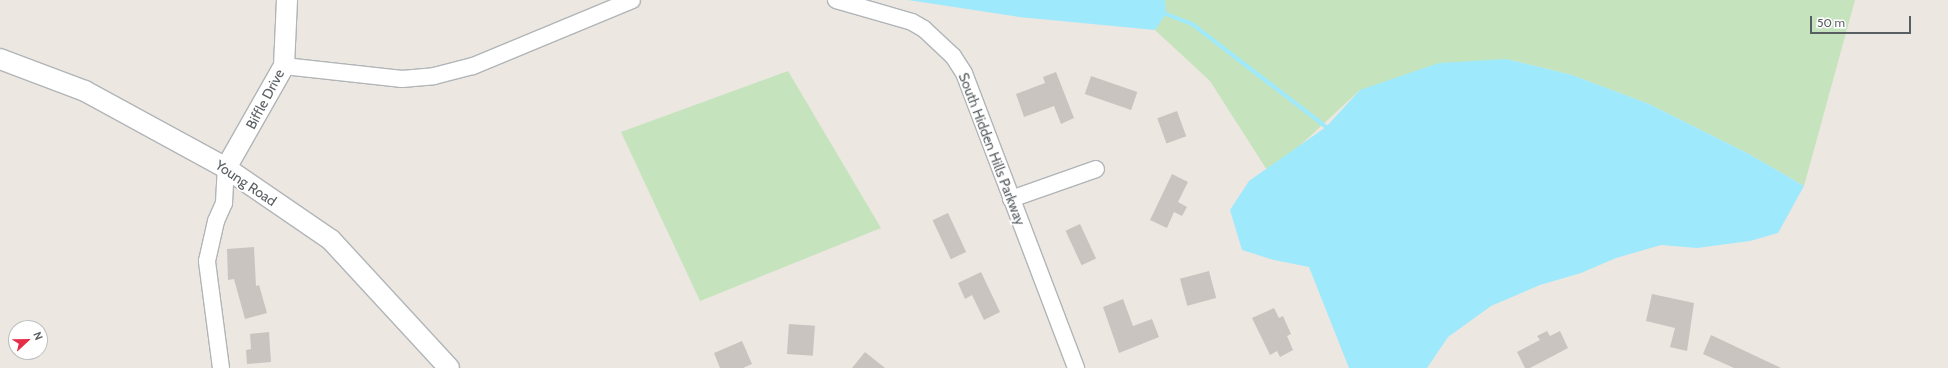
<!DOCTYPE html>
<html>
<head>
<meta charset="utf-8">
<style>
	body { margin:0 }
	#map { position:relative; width:1948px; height:368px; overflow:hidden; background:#ece7e0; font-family:Cabin,sans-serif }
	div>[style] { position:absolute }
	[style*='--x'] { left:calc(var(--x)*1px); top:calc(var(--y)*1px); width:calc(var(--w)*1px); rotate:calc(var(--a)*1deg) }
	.green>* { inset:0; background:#c5e4bd }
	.water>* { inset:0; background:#9fe9fd }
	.stream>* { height:4px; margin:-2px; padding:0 2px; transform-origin:2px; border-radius:2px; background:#9fe9fd }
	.building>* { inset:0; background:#c9c4c0; transform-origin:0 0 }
	.roads { filter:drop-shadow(1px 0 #b1b5b8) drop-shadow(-1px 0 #b1b5b8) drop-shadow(0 1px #b1b5b8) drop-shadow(0 -1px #b1b5b8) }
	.minor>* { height:16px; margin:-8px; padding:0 8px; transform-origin:8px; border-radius:8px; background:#fff }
	.tertiary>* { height:20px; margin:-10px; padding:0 10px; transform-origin:10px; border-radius:10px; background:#fff }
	span { translate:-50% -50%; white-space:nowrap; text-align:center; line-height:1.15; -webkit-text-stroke:3.5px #fff; paint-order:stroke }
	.street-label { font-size:14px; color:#595e61 }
	.north { position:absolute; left:8px; top:320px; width:40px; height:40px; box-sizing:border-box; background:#fff; border:1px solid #bdbfc0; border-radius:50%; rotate:68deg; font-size:11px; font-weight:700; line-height:16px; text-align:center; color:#595e61 }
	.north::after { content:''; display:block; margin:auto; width:14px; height:18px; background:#e52d48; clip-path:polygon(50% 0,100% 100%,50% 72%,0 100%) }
	.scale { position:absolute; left:1810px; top:16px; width:101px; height:18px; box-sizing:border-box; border:2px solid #595e61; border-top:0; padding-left:5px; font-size:12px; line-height:14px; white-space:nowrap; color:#595e61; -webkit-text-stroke:3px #fff; paint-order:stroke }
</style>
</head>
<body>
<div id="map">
	<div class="green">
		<i style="clip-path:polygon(1164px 0,1855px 0,1804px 186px,1749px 154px,1649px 104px,1572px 75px,1506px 59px,1360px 90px,1293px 152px,1267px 170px,1210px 81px,1155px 30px)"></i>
		<i style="clip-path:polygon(788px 71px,881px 228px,700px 301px,621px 132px)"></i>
	</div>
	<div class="water">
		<i style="clip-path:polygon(908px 0,1165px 0,1166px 14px,1155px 30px,1019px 17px)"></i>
		<i style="clip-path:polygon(1506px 59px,1572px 75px,1649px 104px,1749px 154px,1804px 186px,1778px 233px,1750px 241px,1697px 248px,1661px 245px,1616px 258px,1581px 273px,1540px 285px,1491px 306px,1448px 337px,1427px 368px,1349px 368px,1309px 267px,1274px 260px,1242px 250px,1230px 210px,1249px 181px,1326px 127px,1360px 90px,1439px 63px)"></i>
	</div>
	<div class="stream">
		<i style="--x:1166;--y:14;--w:28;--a:21"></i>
		<i style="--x:1192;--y:24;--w:169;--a:37.5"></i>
	</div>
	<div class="building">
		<i style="clip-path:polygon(1056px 72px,1074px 118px,1061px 124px,1054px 106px,1024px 117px,1016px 94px,1045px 83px,1043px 77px)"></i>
		<i style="left:1091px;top:76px;width:49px;height:19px;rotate:19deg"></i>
		<i style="left:1177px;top:111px;width:27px;height:21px;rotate:70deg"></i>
		<i style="clip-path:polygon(1172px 174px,1188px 182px,1178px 202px,1187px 207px,1182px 216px,1174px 212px,1167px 228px,1150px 220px)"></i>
		<i style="left:948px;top:213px;width:43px;height:17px;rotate:65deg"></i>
		<i style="left:1080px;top:224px;width:38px;height:16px;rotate:65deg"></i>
		<i style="clip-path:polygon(254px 247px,256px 286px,259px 285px,267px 313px,245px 319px,234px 279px,228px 280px,227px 249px)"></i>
		<i style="left:1209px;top:271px;width:28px;height:30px;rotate:75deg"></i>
		<i style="clip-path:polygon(981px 272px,1000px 312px,984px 320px,972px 295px,965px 299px,958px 283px)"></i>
		<i style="clip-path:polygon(1652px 294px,1694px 303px,1687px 351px,1670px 347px,1675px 328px,1646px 321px)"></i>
		<i style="clip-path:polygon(1123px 299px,1133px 326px,1152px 319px,1159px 337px,1119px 353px,1103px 307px)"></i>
		<i style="clip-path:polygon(1274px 308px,1279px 318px,1283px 316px,1291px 334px,1287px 336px,1293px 350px,1280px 357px,1277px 351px,1270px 355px,1252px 318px)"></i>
		<i style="left:789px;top:324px;width:26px;height:30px;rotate:4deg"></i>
		<i style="clip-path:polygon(1547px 331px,1550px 336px,1560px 331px,1568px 348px,1530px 368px,1525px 368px,1517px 352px,1540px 340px,1537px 336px)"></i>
		<i style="clip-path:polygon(269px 332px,271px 362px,247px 364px,246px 350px,251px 349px,250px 334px)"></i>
		<i style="clip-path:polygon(1711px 335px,1781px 368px,1734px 368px,1703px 354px)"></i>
		<i style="clip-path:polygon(742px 341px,752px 364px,743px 368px,720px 368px,714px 353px)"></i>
		<i style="clip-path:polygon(865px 352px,885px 368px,852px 368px)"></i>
	</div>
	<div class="roads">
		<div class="minor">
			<i style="--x:836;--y:0;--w:79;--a:16.1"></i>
			<i style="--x:912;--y:22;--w:14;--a:30"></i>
			<i style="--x:924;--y:29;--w:40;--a:43"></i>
			<i style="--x:953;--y:56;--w:20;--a:57"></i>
			<i style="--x:964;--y:73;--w:316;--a:69.2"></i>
			<i style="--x:284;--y:66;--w:119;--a:6.3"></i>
			<i style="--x:402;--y:79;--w:32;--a:-5"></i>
			<i style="--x:434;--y:76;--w:40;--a:-14.4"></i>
			<i style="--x:473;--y:66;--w:172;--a:-22.5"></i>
			<i style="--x:1011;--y:199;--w:90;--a:-19.4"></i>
			<i style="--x:221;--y:368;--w:108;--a:-97.5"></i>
			<i style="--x:207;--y:261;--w:41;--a:-77.3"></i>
			<i style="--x:216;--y:221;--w:20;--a:-66"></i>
			<i style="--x:224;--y:203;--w:35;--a:-87"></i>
		</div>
		<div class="tertiary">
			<i style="--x:0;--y:59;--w:91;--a:20.6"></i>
			<i style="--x:85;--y:91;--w:161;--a:28.6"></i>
			<i style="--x:226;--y:168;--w:127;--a:34.4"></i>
			<i style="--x:331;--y:240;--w:174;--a:47.3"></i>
			<i style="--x:226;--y:168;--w:117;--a:-60.4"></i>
			<i style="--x:284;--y:66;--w:66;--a:-87.4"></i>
		</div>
	</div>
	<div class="street-label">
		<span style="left:265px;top:99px;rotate:-62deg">Biffle Drive</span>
		<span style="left:992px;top:149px;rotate:69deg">South Hidden Hills Parkway</span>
		<span style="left:246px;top:183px;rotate:34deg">Young Road</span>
	</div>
	<div class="north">N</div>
	<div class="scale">50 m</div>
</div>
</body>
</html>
